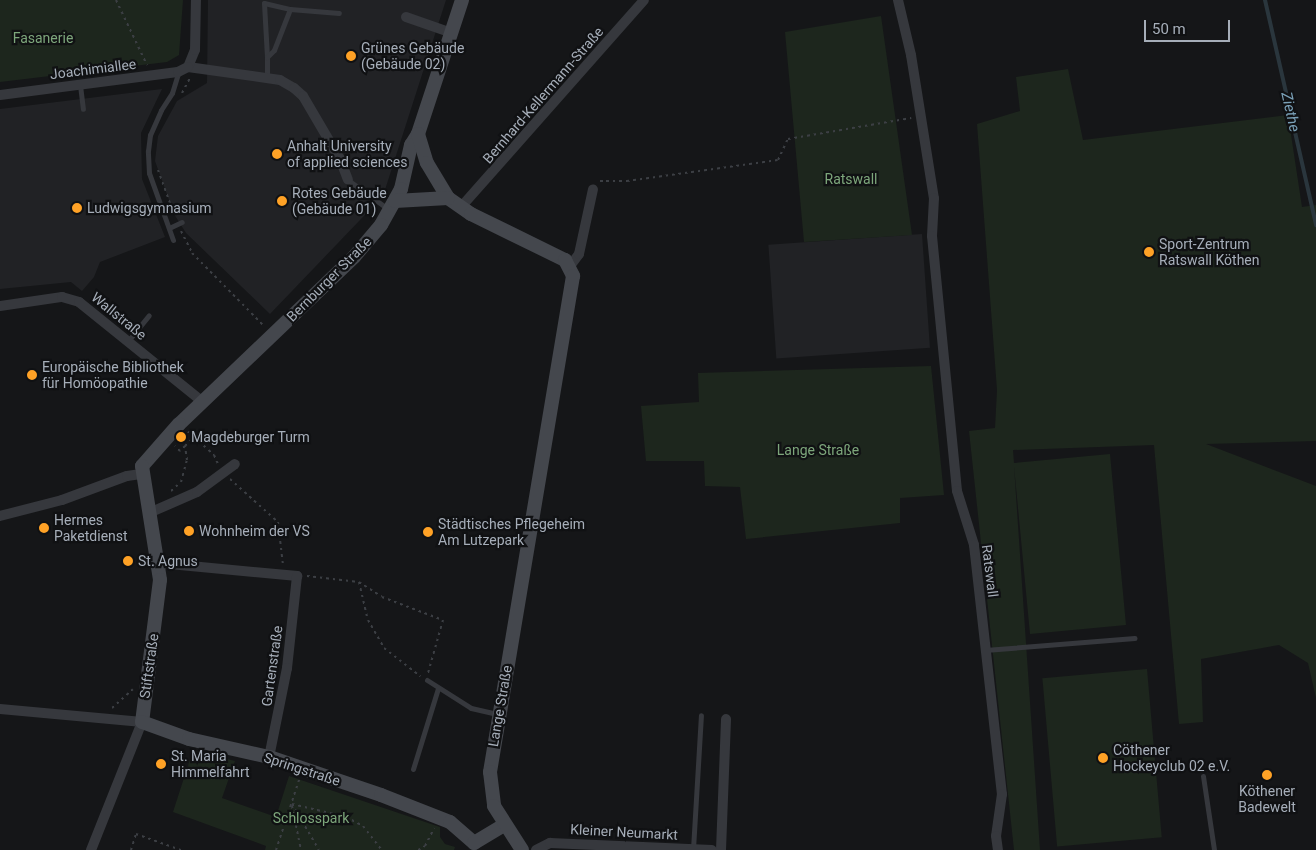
<!DOCTYPE html>
<html>
<head>
<meta charset="utf-8">
<style>
	body { margin:0 }
	#map { position:relative; width:1316px; height:850px; overflow:hidden; background:#151618; font-family:Roboto,sans-serif }
	div>[style] { position:absolute }
	[style*='--x'] { left:calc(var(--x)*1px); top:calc(var(--y)*1px); width:calc(var(--w)*1px); rotate:calc(var(--a)*1deg) }
	.built>* { inset:0; background:#212225; transform-origin:0 0 }
	.green>* { inset:0; background:#1d261d; transform-origin:0 0 }
	.stream>* { height:4px; margin:-2px; padding:0 2px; transform-origin:2px; border-radius:2px; background:#2a363d }
	.path>* { height:2px; margin-top:-1px; transform-origin:0; background:repeating-linear-gradient(90deg,#3c3f44 0 2.5px,transparent 0 6.5px) }
	.service>* { height:5px; margin:-2.5px; padding:0 2.5px; transform-origin:2.5px; border-radius:2.5px; background:#36383d }
	.minor>* { height:10px; margin:-5px; padding:0 5px; transform-origin:5px; border-radius:5px; background:#36383d }
	.secondary>* { height:14px; margin:-7px; padding:0 7px; transform-origin:7px; border-radius:7px; background:#44474d }
	.dots>* { width:14px; height:14px; translate:-50% -50%; box-sizing:border-box; border:2px solid #101113; border-radius:50% }
	span { translate:-50% -50%; white-space:nowrap; text-align:center; line-height:1.15; -webkit-text-stroke:4.5px #101113; paint-order:stroke }
	.park-label { font-size:14px; color:#7da67b }
	.poi-label { font-size:14px; color:#a6aeb9 }
	.left { translate:0 -50%; text-align:left }
	.street-label { font-size:14px; color:#a6aeb9 }
	.water-label { font-size:15px; color:#7aa0b7; font-style:italic }
	.scale { position:absolute; left:1144px; top:20px; width:86px; height:22px; box-sizing:border-box; border:2px solid #a6aeb9; border-top:0; padding-left:6px; font-size:15px; line-height:18px; white-space:nowrap; color:#a6aeb9; -webkit-text-stroke:4px #101113; paint-order:stroke }
</style>
</head>
<body>
<div id="map">
	<div class="built">
		<i style="clip-path:polygon(208px 0,446px 0,383px 196px,270px 314px,186px 233px,174px 214px,155px 161px,158px 136px,177px 101px,207px 83px)"></i>
		<i style="clip-path:polygon(162px 89px,141px 133px,142px 179px,165px 237px,100px 262px,94px 277px,82px 291px,71px 282px,0 289px,0 109px)"></i>
		<i style="left:922px;top:234px;width:114px;height:154px;rotate:86deg"></i>
	</div>
	<div class="green">
		<i style="clip-path:polygon(0 0,183px 0,179px 55px,167px 62px,0 82px)"></i>
		<i style="clip-path:polygon(881px 16px,912px 235px,804px 242px,785px 32px)"></i>
		<i style="clip-path:polygon(1068px 69px,1083px 140px,1288px 115px,1302px 207px,1316px 205px,1316px 441px,1206px 444px,1316px 486px,1316px 698px,1308px 663px,1279px 645px,1201px 659px,1203px 722px,1179px 724px,1154px 445px,1013px 450px,1014px 463px,1110px 454px,1126px 625px,1030px 634px,1014px 466px,1040px 850px,1014px 850px,969px 431px,995px 428px,997px 390px,977px 124px,1020px 111px,1016px 77px)"></i>
		<i style="clip-path:polygon(931px 366px,944px 495px,900px 498px,900px 523px,746px 539px,740px 487px,705px 486px,704px 461px,646px 461px,641px 406px,699px 402px,698px 373px)"></i>
		<i style="left:1147px;top:669px;width:169px;height:105px;rotate:85deg"></i>
		<i style="clip-path:polygon(193px 750px,235px 761px,222px 798px,276px 817px,289px 776px,440px 827px,440px 837px,445px 844px,455px 847px,454px 850px,265px 850px,266px 846px,173px 812px)"></i>
	</div>
	<div class="stream">
		<i style="--x:1265;--y:0;--w:231;--a:77.2"></i>
	</div>
	<div class="path">
		<i style="--x:116;--y:0;--w:72;--a:64.5"></i>
		<i style="--x:182;--y:93;--w:17;--a:-62"></i>
		<i style="--x:158;--y:170;--w:50;--a:70.1"></i>
		<i style="--x:600;--y:181;--w:27;--a:0"></i>
		<i style="--x:627;--y:181;--w:152;--a:-7.9"></i>
		<i style="--x:778;--y:160;--w:23;--a:-65"></i>
		<i style="--x:788;--y:139;--w:125;--a:-9.7"></i>
		<i style="--x:181;--y:231;--w:25;--a:63"></i>
		<i style="--x:192;--y:253;--w:103;--a:45.4"></i>
		<i style="--x:194;--y:437;--w:27;--a:42"></i>
		<i style="--x:214;--y:455;--w:10;--a:66"></i>
		<i style="--x:185;--y:446;--w:13;--a:-45"></i>
		<i style="--x:194;--y:437;--w:8;--a:-140"></i>
		<i style="--x:230;--y:479;--w:64;--a:41.9"></i>
		<i style="--x:278;--y:522;--w:43;--a:83.4"></i>
		<i style="--x:171;--y:491;--w:13;--a:-42"></i>
		<i style="--x:181;--y:482;--w:23;--a:-75"></i>
		<i style="--x:187;--y:460;--w:14;--a:-98"></i>
		<i style="--x:185;--y:446;--w:7;--a:135"></i>
		<i style="--x:180;--y:451;--w:7;--a:-135"></i>
		<i style="--x:307;--y:576;--w:52;--a:6.6"></i>
		<i style="--x:359;--y:582;--w:27;--a:33"></i>
		<i style="--x:382;--y:597;--w:65;--a:20.7"></i>
		<i style="--x:443;--y:620;--w:55;--a:105.8"></i>
		<i style="--x:359;--y:582;--w:39;--a:77"></i>
		<i style="--x:368;--y:620;--w:32;--a:60"></i>
		<i style="--x:384;--y:648;--w:46;--a:37.9"></i>
		<i style="--x:112;--y:708;--w:28;--a:-42"></i>
		<i style="--x:292;--y:804;--w:56;--a:13.5"></i>
		<i style="--x:346;--y:817;--w:19;--a:28"></i>
		<i style="--x:363;--y:826;--w:31;--a:52"></i>
		<i style="--x:292;--y:804;--w:53;--a:59.6"></i>
		<i style="--x:292;--y:806;--w:45;--a:78.4"></i>
		<i style="--x:131;--y:850;--w:17;--a:-73"></i>
		<i style="--x:136;--y:834;--w:48;--a:19.6"></i>
		<i style="--x:276;--y:850;--w:74;--a:-71.8"></i>
		<i style="--x:418;--y:850;--w:8;--a:-30"></i>
		<i style="--x:425;--y:846;--w:20;--a:-63"></i>
	</div>
	<div class="service">
		<i style="--x:267;--y:57;--w:54;--a:-93.2"></i>
		<i style="--x:264;--y:3;--w:27;--a:13"></i>
		<i style="--x:267;--y:78;--w:21;--a:-90"></i>
		<i style="--x:267;--y:57;--w:10;--a:-45"></i>
		<i style="--x:274;--y:50;--w:44;--a:-68.7"></i>
		<i style="--x:290;--y:9;--w:49;--a:4.7"></i>
		<i style="--x:80;--y:85;--w:24;--a:83"></i>
		<i style="--x:348;--y:180;--w:49;--a:35.9"></i>
		<i style="--x:169;--y:228;--w:14;--a:-25"></i>
		<i style="--x:173;--y:240;--w:71;--a:-109.7"></i>
		<i style="--x:149;--y:173;--w:22;--a:-93"></i>
		<i style="--x:148;--y:151;--w:16;--a:-83"></i>
		<i style="--x:150;--y:135;--w:27;--a:-66"></i>
		<i style="--x:161;--y:110;--w:20;--a:-57"></i>
		<i style="--x:172;--y:93;--w:21;--a:-73"></i>
		<i style="--x:128;--y:341;--w:33;--a:-51"></i>
		<i style="--x:985;--y:650;--w:150;--a:-4.6"></i>
		<i style="--x:427;--y:680;--w:52;--a:32.5"></i>
		<i style="--x:471;--y:708;--w:28;--a:13"></i>
		<i style="--x:413;--y:769;--w:85;--a:-72.8"></i>
		<i style="--x:1203;--y:776;--w:75;--a:81.5"></i>
		<i style="--x:693;--y:849;--w:134;--a:-86.6"></i>
	</div>
	<div class="minor">
		<i style="--x:898;--y:0;--w:57;--a:76.7"></i>
		<i style="--x:911;--y:55;--w:145;--a:80.9"></i>
		<i style="--x:934;--y:198;--w:38;--a:93"></i>
		<i style="--x:932;--y:236;--w:256;--a:84.4"></i>
		<i style="--x:957;--y:491;--w:57;--a:72.5"></i>
		<i style="--x:974;--y:545;--w:251;--a:83.6"></i>
		<i style="--x:1002;--y:794;--w:42;--a:98.1"></i>
		<i style="--x:996;--y:836;--w:14;--a:82"></i>
		<i style="--x:406;--y:17;--w:49;--a:19.2"></i>
		<i style="--x:188;--y:67;--w:93;--a:8"></i>
		<i style="--x:280;--y:80;--w:16;--a:30"></i>
		<i style="--x:294;--y:88;--w:12;--a:42"></i>
		<i style="--x:303;--y:96;--w:73;--a:59.6"></i>
		<i style="--x:340;--y:159;--w:22;--a:69"></i>
		<i style="--x:188;--y:67;--w:18;--a:-68"></i>
		<i style="--x:195;--y:50;--w:50;--a:-88.9"></i>
		<i style="--x:0;--y:95;--w:179;--a:-7.4"></i>
		<i style="--x:178;--y:72;--w:11;--a:-27"></i>
		<i style="--x:461;--y:207;--w:276;--a:-48.5"></i>
		<i style="--x:570;--y:266;--w:15;--a:-53"></i>
		<i style="--x:579;--y:254;--w:66;--a:-77.8"></i>
		<i style="--x:0;--y:306;--w:63;--a:-8.3"></i>
		<i style="--x:62;--y:297;--w:18;--a:16"></i>
		<i style="--x:79;--y:302;--w:159;--a:38.9"></i>
		<i style="--x:149;--y:513;--w:52;--a:-23.6"></i>
		<i style="--x:197;--y:492;--w:47;--a:-36.4"></i>
		<i style="--x:0;--y:516;--w:64;--a:-14.5"></i>
		<i style="--x:62;--y:500;--w:69;--a:-20.3"></i>
		<i style="--x:127;--y:476;--w:14;--a:-8"></i>
		<i style="--x:159;--y:563;--w:139;--a:5.4"></i>
		<i style="--x:297;--y:576;--w:93;--a:96.2"></i>
		<i style="--x:287;--y:668;--w:91;--a:101.4"></i>
		<i style="--x:0;--y:709;--w:143;--a:5.2"></i>
		<i style="--x:142;--y:722;--w:138;--a:111.7"></i>
		<i style="--x:536;--y:850;--w:16;--a:-27"></i>
		<i style="--x:550;--y:843;--w:162;--a:2.5"></i>
		<i style="--x:721;--y:850;--w:131;--a:-87.8"></i>
	</div>
	<div class="secondary">
		<i style="--x:462;--y:0;--w:141;--a:108.2"></i>
		<i style="--x:418;--y:134;--w:13;--a:122"></i>
		<i style="--x:411;--y:145;--w:45;--a:102.8"></i>
		<i style="--x:401;--y:189;--w:41;--a:119.1"></i>
		<i style="--x:381;--y:225;--w:42;--a:130.2"></i>
		<i style="--x:354;--y:257;--w:242;--a:136.3"></i>
		<i style="--x:179;--y:424;--w:56;--a:131.4"></i>
		<i style="--x:142;--y:466;--w:115;--a:81"></i>
		<i style="--x:160;--y:580;--w:143;--a:97.2"></i>
		<i style="--x:142;--y:722;--w:50;--a:19.9"></i>
		<i style="--x:189;--y:739;--w:82;--a:12.7"></i>
		<i style="--x:269;--y:757;--w:118;--a:18.7"></i>
		<i style="--x:381;--y:795;--w:74;--a:21.4"></i>
		<i style="--x:450;--y:822;--w:32;--a:41"></i>
		<i style="--x:474;--y:843;--w:35;--a:-31"></i>
		<i style="--x:418;--y:134;--w:30;--a:73"></i>
		<i style="--x:427;--y:163;--w:41;--a:59"></i>
		<i style="--x:448;--y:198;--w:28;--a:35"></i>
		<i style="--x:471;--y:214;--w:105;--a:26.1"></i>
		<i style="--x:565;--y:260;--w:18;--a:63"></i>
		<i style="--x:573;--y:276;--w:503;--a:99.5"></i>
		<i style="--x:490;--y:772;--w:34;--a:83"></i>
		<i style="--x:494;--y:806;--w:52;--a:57.5"></i>
		<i style="--x:395;--y:201;--w:53;--a:-3.2"></i>
	</div>
	<div class="dots">
		<i style="left:351px;top:56px;background:#ffa226"></i>
		<i style="left:277px;top:154px;background:#ffa226"></i>
		<i style="left:282px;top:201px;background:#ffa226"></i>
		<i style="left:77px;top:208px;background:#ffa226"></i>
		<i style="left:1149px;top:252px;background:#ffa226"></i>
		<i style="left:32px;top:375px;background:#ffa226"></i>
		<i style="left:181px;top:437px;background:#ffa226"></i>
		<i style="left:44px;top:528px;background:#ffa226"></i>
		<i style="left:189px;top:531px;background:#ffa226"></i>
		<i style="left:428px;top:532px;background:#ffa226"></i>
		<i style="left:128px;top:561px;background:#ffa226"></i>
		<i style="left:1103px;top:758px;background:#ffa226"></i>
		<i style="left:161px;top:764px;background:#ffa226"></i>
		<i style="left:1267px;top:775px;background:#ffa226"></i>
	</div>
	<div class="park-label">
		<span style="left:43px;top:38px">Fasanerie</span>
		<span style="left:851px;top:179px">Ratswall</span>
		<span style="left:818px;top:450px">Lange Straße</span>
		<span style="left:311px;top:818px">Schlosspark</span>
	</div>
	<div class="poi-label">
		<span class="left" style="left:361px;top:56px">Grünes Gebäude<br>(Gebäude 02)</span>
		<span class="left" style="left:287px;top:154px">Anhalt University<br>of applied sciences</span>
		<span class="left" style="left:292px;top:201px">Rotes Gebäude<br>(Gebäude 01)</span>
		<span class="left" style="left:87px;top:208px">Ludwigsgymnasium</span>
		<span class="left" style="left:1159px;top:252px">Sport-Zentrum<br>Ratswall Köthen</span>
		<span class="left" style="left:42px;top:375px">Europäische Bibliothek<br>für Homöopathie</span>
		<span class="left" style="left:191px;top:437px">Magdeburger Turm</span>
		<span class="left" style="left:54px;top:528px">Hermes<br>Paketdienst</span>
		<span class="left" style="left:438px;top:532px">Städtisches Pflegeheim<br>Am Lutzepark</span>
		<span class="left" style="left:199px;top:531px">Wohnheim der VS</span>
		<span class="left" style="left:138px;top:561px">St. Agnus</span>
		<span class="left" style="left:1113px;top:758px">Cöthener<br>Hockeyclub 02 e.V.</span>
		<span class="left" style="left:171px;top:764px">St. Maria<br>Himmelfahrt</span>
		<span style="left:1267px;top:799px">Köthener<br>Badewelt</span>
	</div>
	<div class="street-label">
		<span style="left:93px;top:69px;rotate:-7deg">Joachimiallee</span>
		<span style="left:543px;top:95px;rotate:-49deg">Bernhard-Kellermann-Straße</span>
		<span style="left:329px;top:279px;rotate:-45deg">Bernburger Straße</span>
		<span style="left:119px;top:316px;rotate:39deg">Wallstraße</span>
		<span style="left:990px;top:571px;rotate:83deg">Ratswall</span>
		<span style="left:149px;top:666px;rotate:-82deg">Stiftstraße</span>
		<span style="left:272px;top:666px;rotate:-82deg">Gartenstraße</span>
		<span style="left:500px;top:706px;rotate:-80deg">Lange Straße</span>
		<span style="left:302px;top:769px;rotate:18deg">Springstraße</span>
		<span style="left:624px;top:832px;rotate:3deg">Kleiner Neumarkt</span>
	</div>
	<div class="water-label">
		<span style="left:1290px;top:112px;rotate:77deg">Ziethe</span>
	</div>
	<div class="scale">50 m</div>
</div>
</body>
</html>
